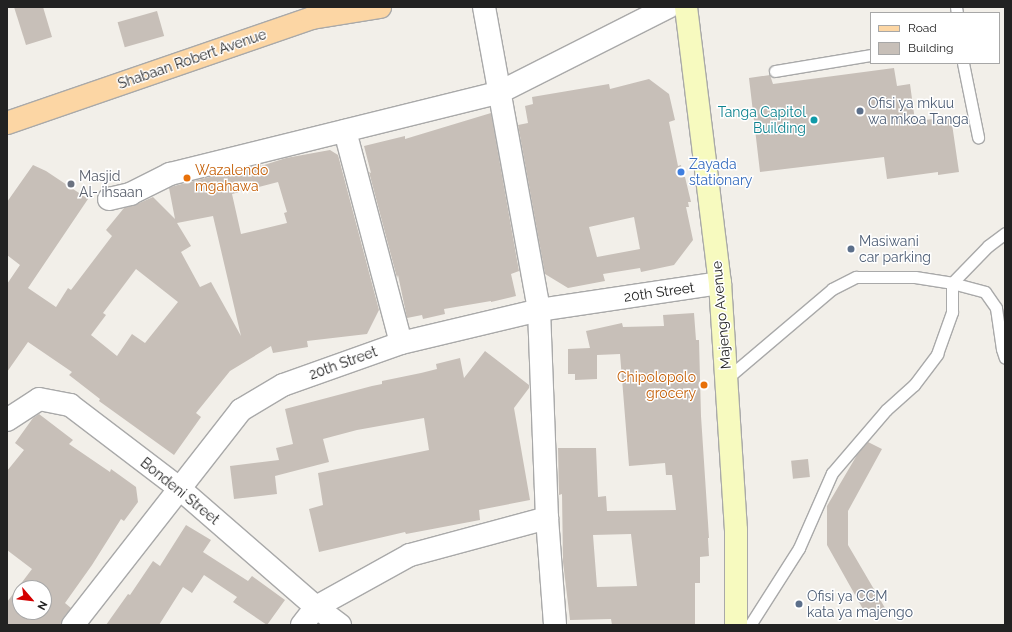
<!DOCTYPE html>
<html>
<head>
<meta charset="utf-8">
<style>
	body { margin:0 }
	#map { position:relative; width:1012px; height:632px; overflow:hidden; background:#f2efe9; font-family:Raleway,sans-serif }
	div>[style] { position:absolute }
	[style*='--x'] { left:calc(var(--x)*1px); top:calc(var(--y)*1px); width:calc(var(--w)*1px); rotate:calc(var(--a)*1deg) }
	.building>* { inset:0; background:#c7bfb8; transform-origin:0 0 }
	.roads { filter:drop-shadow(1px 0 #a9a9a9) drop-shadow(-1px 0 #a9a9a9) drop-shadow(0 1px #a9a9a9) drop-shadow(0 -1px #a9a9a9) }
	.lane>* { height:11px; margin:-5.5px; padding:0 5.5px; transform-origin:5.5px; border-radius:5.5px; background:#fff }
	.street>* { height:22px; margin:-11px; padding:0 11px; transform-origin:11px; border-radius:11px; background:#fff }
	.secondary>* { height:22px; margin:-11px; padding:0 11px; transform-origin:11px; border-radius:11px; background:#f7fabf }
	.primary>* { height:22px; margin:-11px; padding:0 11px; transform-origin:11px; border-radius:11px; background:#fcd6a4 }
	.dots>* { width:11px; height:11px; translate:-50% -50%; box-sizing:border-box; border:2px solid #fff; border-radius:50% }
	span { translate:-50% -50%; white-space:nowrap; text-align:center; line-height:1.15; -webkit-text-stroke:3px #fff; paint-order:stroke }
	.street-label { font-size:14px; color:#222 }
	.service-label { font-size:14px; color:#4e5e75 }
	.left { translate:0 -50%; text-align:left }
	.culture-label { font-size:14px; color:#0d838f }
	.right { translate:-100% -50%; text-align:right }
	.shop-label { font-size:14px; color:#366cbe }
	.food-label { font-size:14px; color:#c56008 }
	.worship-label { font-size:14px; color:#5b616d }
	.frame { position:absolute; inset:0; border:8px solid #222; pointer-events:none }
	.legend { position:absolute; left:870px; top:12px; width:130px; height:52px; box-sizing:border-box; background:#fff; border:1px solid #a7a7a7; margin:0; padding:5px 7px; list-style:none; font-size:12px; color:#222 }
	.legend li { display:flex; align-items:center; gap:8px; height:20px }
	.legend b { width:20px; border:1px solid #a7a7a7 }
	.north { position:absolute; left:12px; top:580px; width:40px; height:40px; box-sizing:border-box; background:#fff; border:1px solid #a7a7a7; border-radius:50%; rotate:118deg; font-size:11px; font-weight:700; line-height:16px; text-align:center; color:#222 }
	.north::after { content:''; display:block; margin:auto; width:14px; height:18px; background:#d40000; clip-path:polygon(50% 0,100% 100%,50% 72%,0 100%) }
</style>
</head>
<body>
<div id="map">
	<div class="building">
		<i style="clip-path:polygon(14px 7px,43px 7px,52px 37px,26px 45px)"></i>
		<i style="left:157px;top:11px;width:26px;height:41px;rotate:74deg"></i>
		<i style="clip-path:polygon(894px 68px,897px 86px,910px 84px,915px 121px,951px 117px,959px 172px,938px 175px,938px 172px,887px 179px,884px 157px,760px 172px,749px 78px,770px 75px,773px 84px)"></i>
		<i style="clip-path:polygon(evenodd,649px 79px,669px 94px,675px 120px,669px 122px,678px 166px,681px 165px,683px 177px,685px 177px,691px 202px,688px 202px,689px 207px,686px 207px,693px 240px,674px 265px,641px 272px,640px 268px,603px 274px,605px 281px,568px 288px,545px 274px,518px 125px,528px 123px,525px 106px,533px 104px,532px 97px,609px 84px,610px 89px,649px 79px,634px 217px,640px 249px,597px 257px,589px 227px,634px 217px)"></i>
		<i style="clip-path:polygon(491px 113px,519px 271px,511px 274px,516px 296px,491px 302px,491px 301px,444px 309px,445px 314px,423px 319px,422px 315px,407px 318px,398px 275px,397px 278px,369px 172px,371px 173px,364px 146px,405px 136px,405px 139px)"></i>
		<i style="clip-path:polygon(evenodd,330px 150px,338px 155px,379px 310px,367px 334px,307px 341px,308px 347px,273px 353px,271px 346px,230px 371px,196px 413px,201px 417px,174px 455px,99px 401px,100px 399px,69px 375px,72px 372px,28px 342px,7px 372px,7px 284px,20px 265px,7px 255px,7px 202px,33px 165px,46px 171px,88px 199px,28px 288px,56px 307px,68px 288px,71px 290px,112px 236px,106px 230px,124px 208px,135px 205px,153px 197px,175px 219px,169px 188px,174px 186px,261px 164px,261px 166px,286px 158px,330px 150px,278px 182px,287px 212px,284px 213px,287px 223px,241px 234px,232px 194px,278px 182px,330px 150px,213px 216px,241px 336px,211px 282px,200px 287px,181px 252px,191px 246px,177px 223px,213px 216px,330px 150px,136px 269px,178px 302px,145px 343px,132px 334px,117px 356px,91px 335px,106px 315px,103px 313px,136px 269px)"></i>
		<i style="clip-path:polygon(evenodd,694px 313px,696px 340px,699px 340px,701px 416px,709px 538px,708px 538px,709px 556px,700px 557px,700px 583px,695px 583px,695px 625px,612px 625px,611px 619px,570px 620px,563px 562px,562px 494px,559px 495px,558px 448px,596px 448px,598px 497px,606px 496px,607px 511px,676px 510px,672px 475px,666px 475px,665px 463px,629px 466px,620px 354px,597px 355px,597px 379px,575px 380px,575px 374px,568px 374px,568px 349px,590px 348px,586px 331px,622px 323px,623px 327px,664px 326px,663px 315px,694px 313px,631px 534px,637px 586px,597px 587px,593px 535px,631px 534px)"></i>
		<i style="clip-path:polygon(485px 351px,529px 385px,529px 388px,514px 408px,530px 500px,479px 510px,480px 520px,406px 534px,405px 532px,319px 552px,309px 509px,323px 505px,318px 473px,429px 450px,424px 418px,357px 430px,323px 439px,329px 462px,275px 476px,277px 494px,234px 499px,230px 466px,279px 460px,276px 448px,293px 444px,285px 409px,372px 386px,382px 384px,382px 381px,421px 373px,437px 369px,436px 364px,460px 358px,464px 378px)"></i>
		<i style="clip-path:polygon(evenodd,39px 414px,73px 440px,69px 444px,110px 472px,111px 469px,136px 487px,138px 502px,124px 521px,121px 519px,92px 565px,65px 603px,71px 608px,63px 618px,61px 625px,7px 625px,7px 602px,32px 569px,7px 550px,7px 471px,24px 450px,15px 443px,33px 418px,39px 414px,20px 588px,44px 588px,44px 612px,20px 612px,20px 588px)"></i>
		<i style="clip-path:polygon(868px 442px,882px 449px,848px 511px,848px 545px,885px 608px,868px 618px,827px 545px,827px 506px,857px 455px)"></i>
		<i style="left:808px;top:459px;width:18px;height:17px;rotate:84deg"></i>
		<i style="clip-path:polygon(186px 525px,211px 540px,203px 552px,248px 581px,252px 576px,285px 600px,267px 625px,233px 602px,237px 597px,204px 575px,192px 593px,183px 587px,159px 625px,106px 625px,128px 594px,130px 595px,153px 561px,160px 566px)"></i>
	</div>
	<div class="roads">
		<div class="lane">
			<i style="--x:956;--y:7;--w:6;--a:81"></i>
			<i style="--x:963;--y:63;--w:76;--a:78.5"></i>
			<i style="--x:775;--y:71;--w:97;--a:-9.5"></i>
			<i style="--x:726;--y:379;--w:139;--a:-40.3"></i>
			<i style="--x:832;--y:289;--w:27;--a:-27"></i>
			<i style="--x:856;--y:277;--w:59;--a:0"></i>
			<i style="--x:915;--y:277;--w:37;--a:9"></i>
			<i style="--x:952;--y:283;--w:34;--a:15"></i>
			<i style="--x:985;--y:292;--w:19;--a:55"></i>
			<i style="--x:996;--y:308;--w:41;--a:81.7"></i>
			<i style="--x:1002;--y:349;--w:9;--a:72"></i>
			<i style="--x:750;--y:625;--w:91;--a:-57.5"></i>
			<i style="--x:799;--y:548;--w:82;--a:-66.3"></i>
			<i style="--x:832;--y:473;--w:83;--a:-49.4"></i>
			<i style="--x:886;--y:410;--w:38;--a:-42"></i>
			<i style="--x:914;--y:385;--w:39;--a:-53"></i>
			<i style="--x:937;--y:354;--w:45;--a:-70.3"></i>
			<i style="--x:952;--y:312;--w:29;--a:-90"></i>
			<i style="--x:952;--y:283;--w:52;--a:-45.8"></i>
			<i style="--x:988;--y:246;--w:21;--a:-37"></i>
		</div>
		<div class="street">
			<i style="--x:484;--y:7;--w:308;--a:79.7"></i>
			<i style="--x:539;--y:310;--w:208;--a:87.8"></i>
			<i style="--x:547;--y:518;--w:107;--a:85.7"></i>
			<i style="--x:345;--y:131;--w:219;--a:75.2"></i>
			<i style="--x:109;--y:199;--w:22;--a:-13"></i>
			<i style="--x:130;--y:194;--w:45;--a:-26.6"></i>
			<i style="--x:170;--y:174;--w:338;--a:-13.9"></i>
			<i style="--x:498;--y:93;--w:191;--a:-26.8"></i>
			<i style="--x:7;--y:420;--w:38;--a:-33"></i>
			<i style="--x:39;--y:399;--w:32;--a:11"></i>
			<i style="--x:70;--y:405;--w:137;--a:37.3"></i>
			<i style="--x:179;--y:488;--w:181;--a:41"></i>
			<i style="--x:316;--y:607;--w:30;--a:37"></i>
			<i style="--x:73;--y:625;--w:273;--a:-52"></i>
			<i style="--x:241;--y:410;--w:49;--a:-30.8"></i>
			<i style="--x:283;--y:385;--w:125;--a:-19.6"></i>
			<i style="--x:401;--y:343;--w:142;--a:-13.4"></i>
			<i style="--x:539;--y:310;--w:183;--a:-8.5"></i>
			<i style="--x:302;--y:625;--w:23;--a:-52"></i>
			<i style="--x:316;--y:607;--w:107;--a:-29"></i>
			<i style="--x:410;--y:555;--w:142;--a:-15.1"></i>
		</div>
		<div class="secondary">
			<i style="--x:686;--y:7;--w:278;--a:83"></i>
			<i style="--x:720;--y:283;--w:248;--a:86.3"></i>
			<i style="--x:736;--y:530;--w:95;--a:90"></i>
		</div>
		<div class="primary">
			<i style="--x:7;--y:123;--w:323;--a:-19"></i>
			<i style="--x:312;--y:18;--w:69;--a:-9.2"></i>
		</div>
	</div>
	<div class="dots">
		<i style="left:860px;top:111px;background:#5c6f8a"></i>
		<i style="left:814px;top:120px;background:#0f9aa8"></i>
		<i style="left:681px;top:172px;background:#3f7fe0"></i>
		<i style="left:187px;top:178px;background:#e8710a"></i>
		<i style="left:71px;top:184px;background:#6b7280"></i>
		<i style="left:851px;top:249px;background:#5c6f8a"></i>
		<i style="left:704px;top:385px;background:#e8710a"></i>
		<i style="left:799px;top:604px;background:#5c6f8a"></i>
	</div>
	<div class="street-label">
		<span style="left:192px;top:59px;rotate:-19deg">Shabaan Robert Avenue</span>
		<span style="left:659px;top:292px;rotate:-8deg">20th Street</span>
		<span style="left:721px;top:315px;rotate:-95deg">Majengo Avenue</span>
		<span style="left:343px;top:363px;rotate:-20deg">20th Street</span>
		<span style="left:180px;top:491px;rotate:39deg">Bondeni Street</span>
	</div>
	<div class="service-label">
		<span class="left" style="left:868px;top:111px">Ofisi ya mkuu<br>wa mkoa Tanga</span>
		<span class="left" style="left:859px;top:249px">Masiwani<br>car parking</span>
		<span class="left" style="left:807px;top:604px">Ofisi ya CCM<br>kata ya majengo</span>
	</div>
	<div class="culture-label">
		<span class="right" style="left:806px;top:120px">Tanga Capitol<br>Building</span>
	</div>
	<div class="shop-label">
		<span class="left" style="left:689px;top:172px">Zayada<br>stationary</span>
	</div>
	<div class="food-label">
		<span class="left" style="left:195px;top:178px">Wazalendo<br>mgahawa</span>
		<span class="right" style="left:696px;top:385px">Chipolopolo<br>grocery</span>
	</div>
	<div class="worship-label">
		<span class="left" style="left:79px;top:184px">Masjid<br>Al- ihsaan</span>
	</div>
	<div class="frame"></div>
	<ul class="legend">
	<li><b style="height:5px;background:#fcd6a4"></b>Road</li>
	<li><b style="height:11px;background:#c7bfb8"></b>Building</li>
	</ul>
	<div class="north">N</div>
</div>
</body>
</html>
